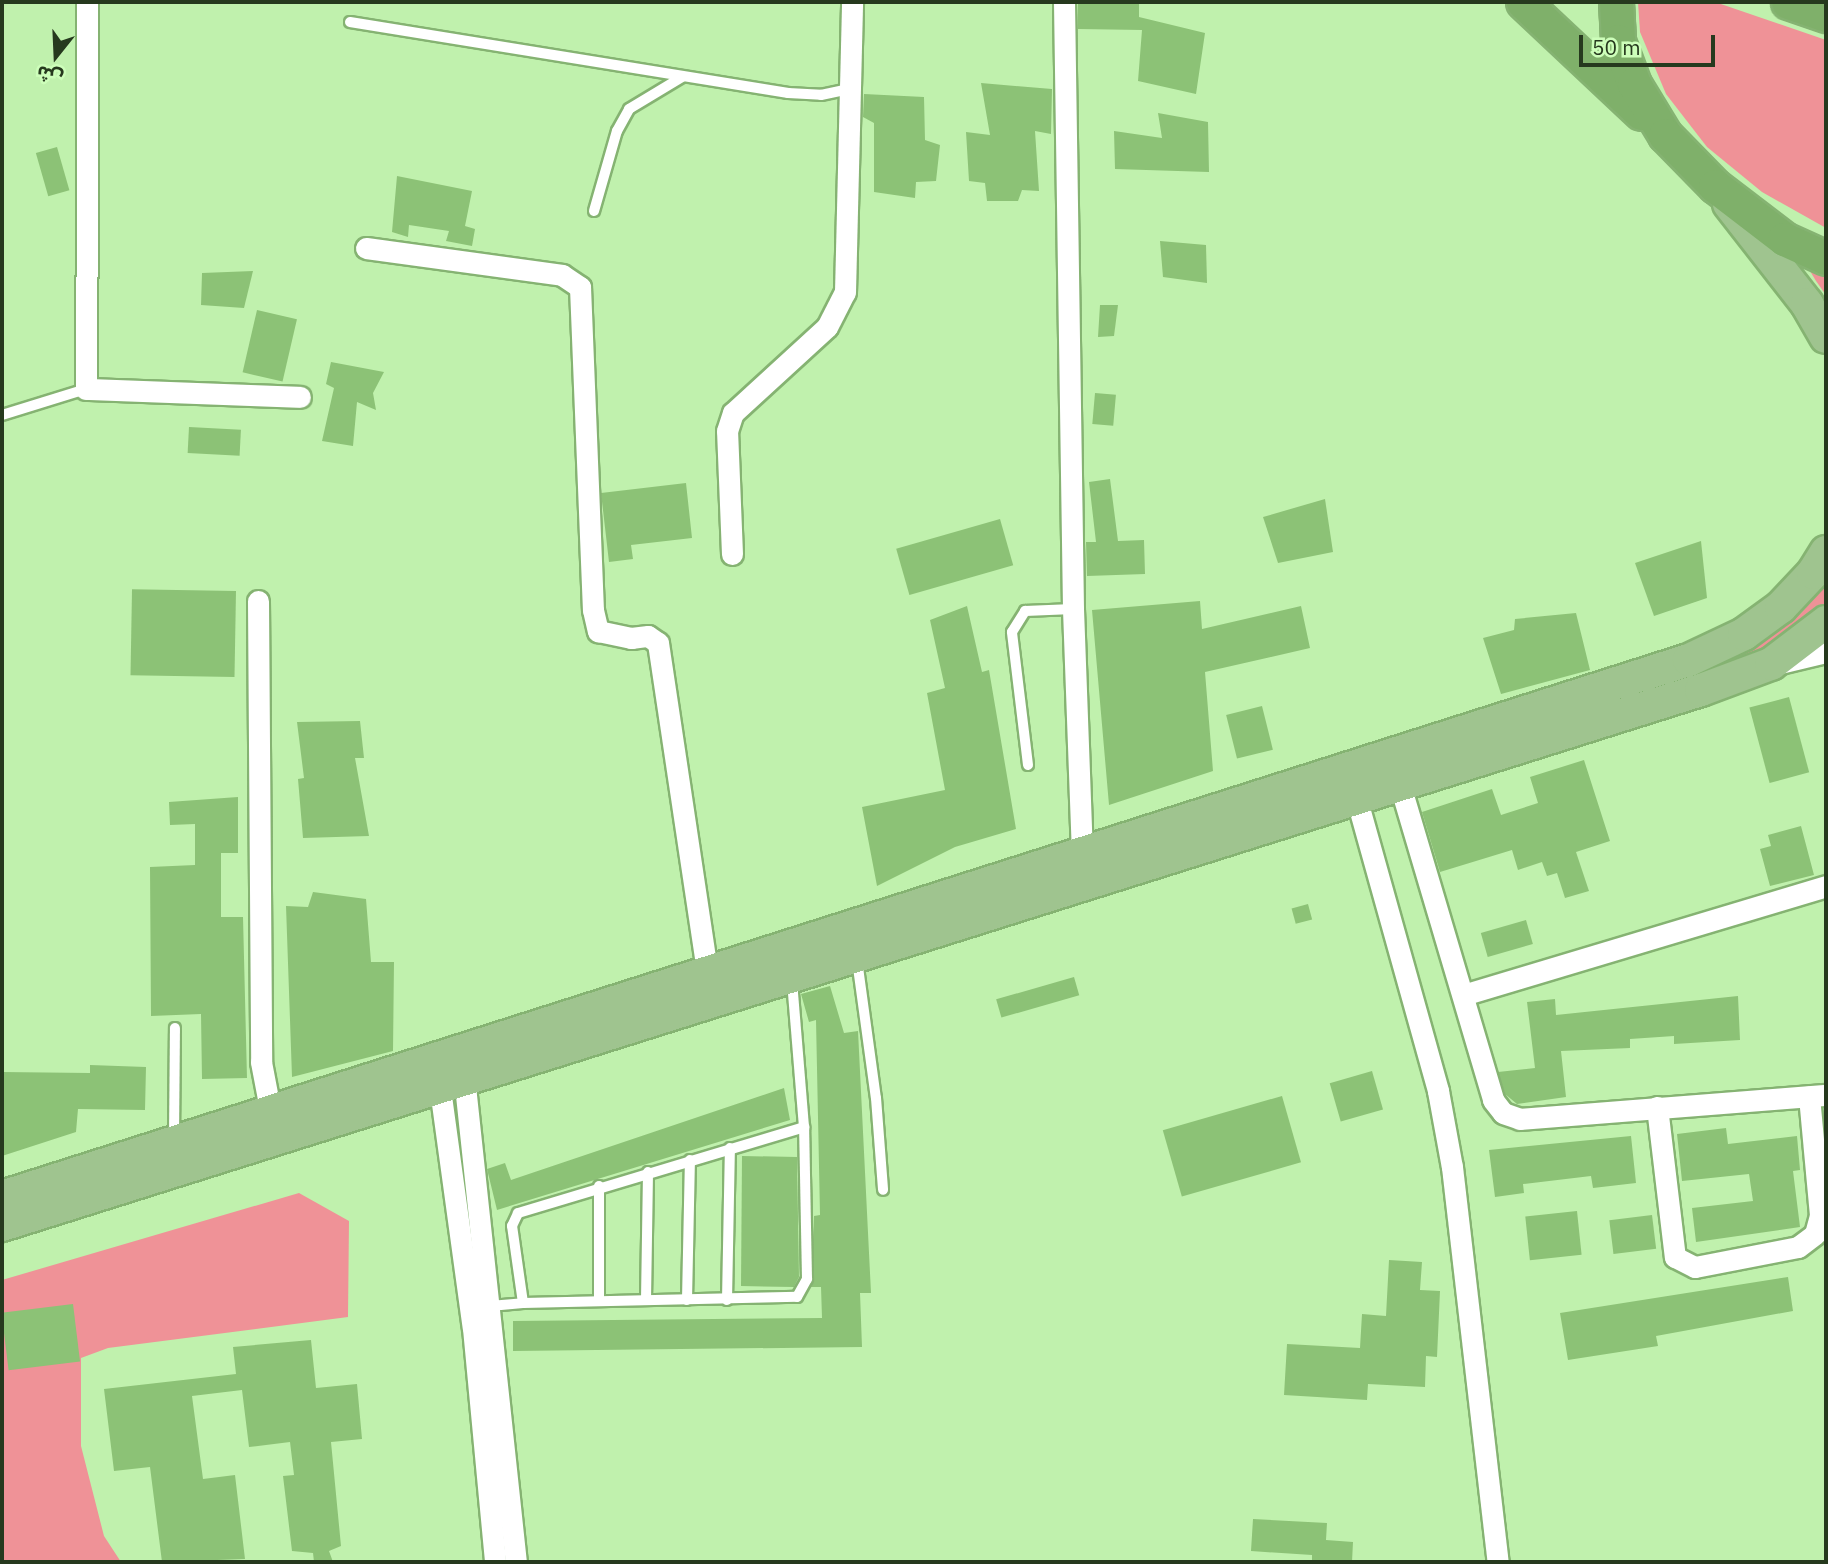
<!DOCTYPE html>
<html>
<head>
<meta charset="utf-8">
<style>
	body { margin:0 }
	#map { position:relative; width:1828px; height:1564px; overflow:hidden; background:#c0f1ad; font-family:"IBM Plex Sans","Noto Sans Arabic",sans-serif }
	div>[style] { position:absolute }
	[style*='--x'] { left:calc(var(--x)*1px); top:calc(var(--y)*1px); width:calc(var(--w)*1px); rotate:calc(var(--a)*1deg) }
	.green>* { inset:0; background:#ef9297 }
	.building>* { inset:0; background:#8cc276; transform-origin:0 0 }
	.roads { filter:drop-shadow(2px 0 #85b372) drop-shadow(-2px 0 #85b372) drop-shadow(0 2px #85b372) drop-shadow(0 -2px #85b372) }
	.service>* { height:10px; margin:-5px; padding:0 5px; transform-origin:5px; border-radius:5px; background:#fff }
	.minor>* { height:21px; margin:-10.5px; padding:0 10.5px; transform-origin:10.5px; border-radius:10.5px; background:#fff }
	.tertiary>* { height:24px; margin:-12px; padding:0 12px; transform-origin:12px; border-radius:12px; background:#fff }
	.primary>* { height:32px; margin:-16px; padding:0 16px; transform-origin:16px; border-radius:16px; background:#9fc48f }
	.trunk>* { height:33px; margin:-16.5px; padding:0 16.5px; transform-origin:16.5px; border-radius:16.5px; background:#7fb06a }
	span { translate:-50% -50%; white-space:nowrap; text-align:center; line-height:1.15; -webkit-text-stroke:6px #cdfeba; paint-order:stroke }
	.frame { position:absolute; inset:0; border:4px solid #26391e; pointer-events:none }
	.north { position:absolute; left:21px; top:21px; width:70px; height:70px; -webkit-text-stroke:5px #cdfeba; paint-order:stroke; rotate:198deg; font-size:19px; font-weight:700; line-height:28px; text-align:center; color:#26391e }
	.north::after { content:''; display:block; margin:auto; width:24px; height:32px; background:#26391e; clip-path:polygon(50% 0,100% 100%,50% 72%,0 100%) }
	.scale { position:absolute; left:1579px; top:35px; width:136px; height:32px; box-sizing:border-box; border:4px solid #26391e; border-top:0; padding-left:9px; font-size:21px; line-height:24px; white-space:nowrap; color:#26391e; -webkit-text-stroke:5px #cdfeba; paint-order:stroke }
</style>
</head>
<body>
<div id="map">
	<div class="green">
		<i style="clip-path:polygon(1638px 2px,1715px 2px,1826px 40px,1826px 228px,1762px 192px,1707px 147px,1666px 94px,1640px 32px)"></i>
		<i style="clip-path:polygon(1801px 256px,1826px 271px,1826px 295px,1816px 281px)"></i>
		<i style="clip-path:polygon(1826px 584px,1826px 610px,1792px 636px,1717px 671px,1801px 613px)"></i>
		<i style="clip-path:polygon(299px 1193px,349px 1221px,348px 1317px,108px 1348px,81px 1358px,81px 1446px,104px 1536px,121px 1562px,2px 1562px,2px 1280px)"></i>
	</div>
	<div class="building">
		<i style="clip-path:polygon(1078px 2px,1139px 2px,1139px 17px,1205px 33px,1196px 94px,1138px 81px,1142px 30px,1078px 29px)"></i>
		<i style="clip-path:polygon(981px 83px,1052px 89px,1051px 134px,1035px 131px,1039px 191px,1022px 190px,1018px 201px,987px 201px,985px 183px,969px 181px,966px 132px,990px 135px)"></i>
		<i style="clip-path:polygon(864px 94px,924px 97px,925px 140px,940px 145px,936px 181px,916px 182px,915px 198px,874px 192px,874px 123px,863px 117px)"></i>
		<i style="clip-path:polygon(1158px 113px,1208px 122px,1209px 172px,1115px 169px,1114px 131px,1162px 138px)"></i>
		<i style="left:57px;top:147px;width:45px;height:22px;rotate:74deg"></i>
		<i style="clip-path:polygon(397px 176px,472px 191px,465px 226px,475px 229px,472px 246px,446px 241px,449px 231px,409px 225px,408px 237px,392px 232px)"></i>
		<i style="clip-path:polygon(1160px 241px,1206px 245px,1207px 283px,1163px 277px)"></i>
		<i style="clip-path:polygon(253px 271px,244px 308px,201px 305px,202px 273px)"></i>
		<i style="clip-path:polygon(1100px 305px,1118px 305px,1114px 336px,1098px 337px)"></i>
		<i style="left:257px;top:310px;width:41px;height:64px;rotate:13deg"></i>
		<i style="clip-path:polygon(331px 362px,384px 372px,373px 393px,376px 410px,357px 402px,353px 446px,322px 441px,334px 388px,326px 384px)"></i>
		<i style="left:1095px;top:393px;width:21px;height:31px;rotate:5deg"></i>
		<i style="left:189px;top:427px;width:52px;height:26px;rotate:3deg"></i>
		<i style="clip-path:polygon(1110px 479px,1118px 541px,1144px 540px,1145px 574px,1087px 576px,1086px 542px,1096px 542px,1089px 482px)"></i>
		<i style="clip-path:polygon(686px 483px,692px 538px,631px 545px,633px 559px,609px 562px,601px 493px)"></i>
		<i style="clip-path:polygon(1325px 499px,1333px 552px,1278px 563px,1263px 517px)"></i>
		<i style="left:1000px;top:519px;width:48px;height:108px;rotate:74deg"></i>
		<i style="clip-path:polygon(1701px 541px,1707px 598px,1654px 616px,1635px 563px)"></i>
		<i style="left:236px;top:591px;width:86px;height:104px;rotate:91deg"></i>
		<i style="clip-path:polygon(1200px 601px,1202px 629px,1301px 606px,1310px 648px,1205px 672px,1213px 771px,1109px 805px,1092px 610px)"></i>
		<i style="clip-path:polygon(967px 606px,982px 672px,989px 670px,1016px 829px,955px 847px,877px 886px,862px 807px,945px 790px,927px 693px,945px 688px,930px 620px)"></i>
		<i style="clip-path:polygon(1576px 613px,1590px 670px,1501px 694px,1483px 638px,1514px 630px,1515px 619px)"></i>
		<i style="left:1789px;top:697px;width:78px;height:41px;rotate:75deg"></i>
		<i style="left:1262px;top:706px;width:45px;height:37px;rotate:76deg"></i>
		<i style="clip-path:polygon(360px 721px,364px 758px,355px 758px,369px 836px,303px 838px,298px 779px,304px 778px,297px 722px)"></i>
		<i style="clip-path:polygon(1584px 760px,1610px 841px,1576px 852px,1589px 891px,1565px 898px,1557px 873px,1547px 876px,1542px 862px,1518px 870px,1512px 850px,1440px 872px,1422px 812px,1492px 789px,1501px 815px,1538px 803px,1530px 777px)"></i>
		<i style="clip-path:polygon(238px 797px,238px 853px,221px 853px,221px 917px,243px 917px,247px 1078px,202px 1079px,201px 1014px,151px 1016px,150px 867px,195px 865px,195px 824px,170px 825px,169px 802px)"></i>
		<i style="clip-path:polygon(1801px 826px,1814px 875px,1770px 886px,1760px 849px,1771px 846px,1768px 835px)"></i>
		<i style="clip-path:polygon(313px 892px,366px 899px,371px 962px,394px 962px,393px 1051px,292px 1077px,286px 906px,308px 907px)"></i>
		<i style="left:1308px;top:904px;width:16px;height:17px;rotate:75deg"></i>
		<i style="left:1526px;top:920px;width:25px;height:47px;rotate:74deg"></i>
		<i style="left:1074px;top:977px;width:19px;height:81px;rotate:74deg"></i>
		<i style="clip-path:polygon(830px 986px,844px 1033px,858px 1031px,871px 1293px,860px 1293px,862px 1347px,513px 1351px,513px 1321px,822px 1318px,821px 1287px,811px 1287px,814px 1216px,820px 1215px,816px 1020px,809px 1022px,801px 994px)"></i>
		<i style="clip-path:polygon(1738px 996px,1740px 1040px,1674px 1044px,1674px 1036px,1630px 1039px,1630px 1048px,1561px 1051px,1566px 1097px,1517px 1104px,1505px 1094px,1498px 1072px,1535px 1068px,1527px 1002px,1555px 999px,1556px 1015px)"></i>
		<i style="clip-path:polygon(90px 1065px,146px 1067px,145px 1110px,78px 1109px,76px 1132px,2px 1156px,2px 1072px,90px 1073px)"></i>
		<i style="left:1372px;top:1071px;width:40px;height:44px;rotate:74deg"></i>
		<i style="clip-path:polygon(784px 1088px,790px 1120px,497px 1210px,487px 1169px,505px 1163px,511px 1180px)"></i>
		<i style="left:1282px;top:1096px;width:69px;height:124px;rotate:74deg"></i>
		<i style="clip-path:polygon(1726px 1128px,1728px 1144px,1797px 1136px,1800px 1170px,1793px 1171px,1800px 1227px,1696px 1242px,1692px 1208px,1753px 1201px,1749px 1174px,1682px 1181px,1677px 1134px)"></i>
		<i style="clip-path:polygon(1631px 1136px,1636px 1183px,1593px 1188px,1591px 1176px,1523px 1184px,1524px 1193px,1495px 1197px,1489px 1150px)"></i>
		<i style="clip-path:polygon(742px 1156px,797px 1157px,799px 1277px,794px 1287px,741px 1286px)"></i>
		<i style="left:1577px;top:1211px;width:44px;height:52px;rotate:84deg"></i>
		<i style="left:1652px;top:1215px;width:34px;height:43px;rotate:83deg"></i>
		<i style="clip-path:polygon(1389px 1260px,1422px 1262px,1420px 1290px,1440px 1291px,1437px 1357px,1426px 1356px,1425px 1387px,1368px 1384px,1367px 1400px,1284px 1395px,1287px 1344px,1360px 1348px,1362px 1314px,1386px 1316px)"></i>
		<i style="clip-path:polygon(1788px 1277px,1793px 1311px,1656px 1336px,1658px 1346px,1568px 1360px,1560px 1313px)"></i>
		<i style="left:73px;top:1304px;width:58px;height:72px;rotate:83deg"></i>
		<i style="clip-path:polygon(311px 1340px,316px 1388px,357px 1384px,362px 1439px,331px 1442px,341px 1546px,329px 1551px,333px 1562px,314px 1562px,313px 1553px,292px 1551px,283px 1476px,294px 1475px,290px 1442px,249px 1447px,242px 1390px,192px 1396px,203px 1479px,235px 1475px,245px 1559px,162px 1562px,150px 1467px,114px 1471px,104px 1389px,236px 1374px,233px 1347px)"></i>
		<i style="clip-path:polygon(1253px 1519px,1327px 1523px,1326px 1540px,1353px 1542px,1352px 1562px,1312px 1562px,1312px 1555px,1251px 1551px)"></i>
	</div>
	<div class="roads">
		<div class="service">
			<i style="--x:350;--y:22;--w:444;--a:9.2"></i>
			<i style="--x:788;--y:93;--w:33;--a:3"></i>
			<i style="--x:821;--y:95;--w:30;--a:-12"></i>
			<i style="--x:594;--y:211;--w:83;--a:-74"></i>
			<i style="--x:617;--y:131;--w:25;--a:-61"></i>
			<i style="--x:629;--y:109;--w:62;--a:-31.1"></i>
			<i style="--x:2;--y:415;--w:88;--a:-17.2"></i>
			<i style="--x:1028;--y:765;--w:134;--a:-96.9"></i>
			<i style="--x:1012;--y:632;--w:25;--a:-58"></i>
			<i style="--x:1025;--y:611;--w:48;--a:-2.4"></i>
			<i style="--x:857;--y:960;--w:139;--a:82.2"></i>
			<i style="--x:876;--y:1098;--w:92;--a:85.6"></i>
			<i style="--x:174;--y:1138;--w:110;--a:-89.5"></i>
			<i style="--x:599;--y:1300;--w:114;--a:-90"></i>
			<i style="--x:646;--y:1300;--w:128;--a:-89.1"></i>
			<i style="--x:687;--y:1300;--w:140;--a:-88.8"></i>
			<i style="--x:727;--y:1300;--w:152;--a:-88.9"></i>
			<i style="--x:523;--y:1303;--w:274;--a:-1.3"></i>
			<i style="--x:797;--y:1297;--w:21;--a:-61"></i>
			<i style="--x:807;--y:1279;--w:152;--a:-91.1"></i>
			<i style="--x:490;--y:1306;--w:33;--a:-5"></i>
			<i style="--x:523;--y:1303;--w:78;--a:-98.1"></i>
			<i style="--x:512;--y:1226;--w:14;--a:-65"></i>
			<i style="--x:518;--y:1213;--w:299;--a:-16.7"></i>
			<i style="--x:804;--y:1127;--w:146;--a:-94.7"></i>
		</div>
		<div class="minor">
			<i style="--x:87;--y:2;--w:387;--a:90.1"></i>
			<i style="--x:86;--y:389;--w:214;--a:2.1"></i>
			<i style="--x:1064;--y:2;--w:607;--a:89.15"></i>
			<i style="--x:1073;--y:609;--w:243;--a:87.9"></i>
			<i style="--x:366;--y:248;--w:198;--a:7.8"></i>
			<i style="--x:562;--y:275;--w:22;--a:34"></i>
			<i style="--x:580;--y:287;--w:323;--a:87.7"></i>
			<i style="--x:593;--y:610;--w:22;--a:77"></i>
			<i style="--x:598;--y:631;--w:34;--a:12"></i>
			<i style="--x:631;--y:638;--w:17;--a:-7"></i>
			<i style="--x:648;--y:636;--w:12;--a:35"></i>
			<i style="--x:658;--y:643;--w:332;--a:81.5"></i>
			<i style="--x:732;--y:554;--w:123;--a:-92.3"></i>
			<i style="--x:727;--y:431;--w:19;--a:-72"></i>
			<i style="--x:733;--y:413;--w:127;--a:-42.5"></i>
			<i style="--x:827;--y:327;--w:39;--a:-63"></i>
			<i style="--x:845;--y:292;--w:290;--a:-88.6"></i>
			<i style="--x:258;--y:601;--w:461;--a:89.6"></i>
			<i style="--x:261;--y:1062;--w:48;--a:79.2"></i>
			<i style="--x:1397;--y:775;--w:339;--a:73.5"></i>
			<i style="--x:1493;--y:1100;--w:16;--a:52"></i>
			<i style="--x:1503;--y:1113;--w:18;--a:19"></i>
			<i style="--x:1520;--y:1119;--w:307;--a:-4.5"></i>
			<i style="--x:1353;--y:786;--w:317;--a:74.4"></i>
			<i style="--x:1438;--y:1091;--w:77;--a:79.6"></i>
			<i style="--x:1452;--y:1167;--w:398;--a:83.4"></i>
			<i style="--x:1463;--y:995;--w:379;--a:-16.7"></i>
			<i style="--x:463;--y:1067;--w:498;--a:83.9"></i>
			<i style="--x:438;--y:1074;--w:256;--a:82.2"></i>
			<i style="--x:473;--y:1328;--w:235;--a:84.6"></i>
			<i style="--x:1657;--y:1107;--w:151;--a:83.2"></i>
			<i style="--x:1675;--y:1257;--w:22;--a:27"></i>
			<i style="--x:1695;--y:1267;--w:105;--a:-11"></i>
			<i style="--x:1798;--y:1247;--w:21;--a:-37"></i>
			<i style="--x:1815;--y:1234;--w:20;--a:-75"></i>
			<i style="--x:1820;--y:1215;--w:119;--a:-95.3"></i>
		</div>
		<div class="tertiary">
			<i style="--x:1776;--y:663;--w:51;--a:-13.5"></i>
		</div>
		<div class="primary">
			<i style="--x:1729;--y:204;--w:127;--a:52"></i>
			<i style="--x:1807;--y:304;--w:38;--a:60"></i>
			<i style="--x:2;--y:1197;--w:1770;--a:-17.66"></i>
			<i style="--x:1689;--y:660;--w:61;--a:-25.3"></i>
			<i style="--x:1744;--y:634;--w:46;--a:-36.1"></i>
			<i style="--x:1781;--y:607;--w:47;--a:-46.7"></i>
			<i style="--x:1813;--y:573;--w:25;--a:-58"></i>
			<i style="--x:2;--y:1225;--w:1781;--a:-17.48"></i>
			<i style="--x:1701;--y:690;--w:75;--a:-20.4"></i>
			<i style="--x:1771;--y:664;--w:69;--a:-37.4"></i>
		</div>
		<div class="trunk">
			<i style="--x:1523;--y:2;--w:162;--a:43.2"></i>
			<i style="--x:1616;--y:2;--w:39;--a:87"></i>
			<i style="--x:1618;--y:41;--w:46;--a:69.6"></i>
			<i style="--x:1634;--y:84;--w:60;--a:58.7"></i>
			<i style="--x:1665;--y:135;--w:71;--a:45.6"></i>
			<i style="--x:1715;--y:186;--w:87;--a:37.5"></i>
			<i style="--x:1784;--y:239;--w:46;--a:24.3"></i>
			<i style="--x:1788;--y:2;--w:40;--a:18.9"></i>
		</div>
	</div>
	<div class="frame"></div>
	<div class="north">ش</div>
	<div class="scale">50 m</div>
</div>
</body>
</html>
